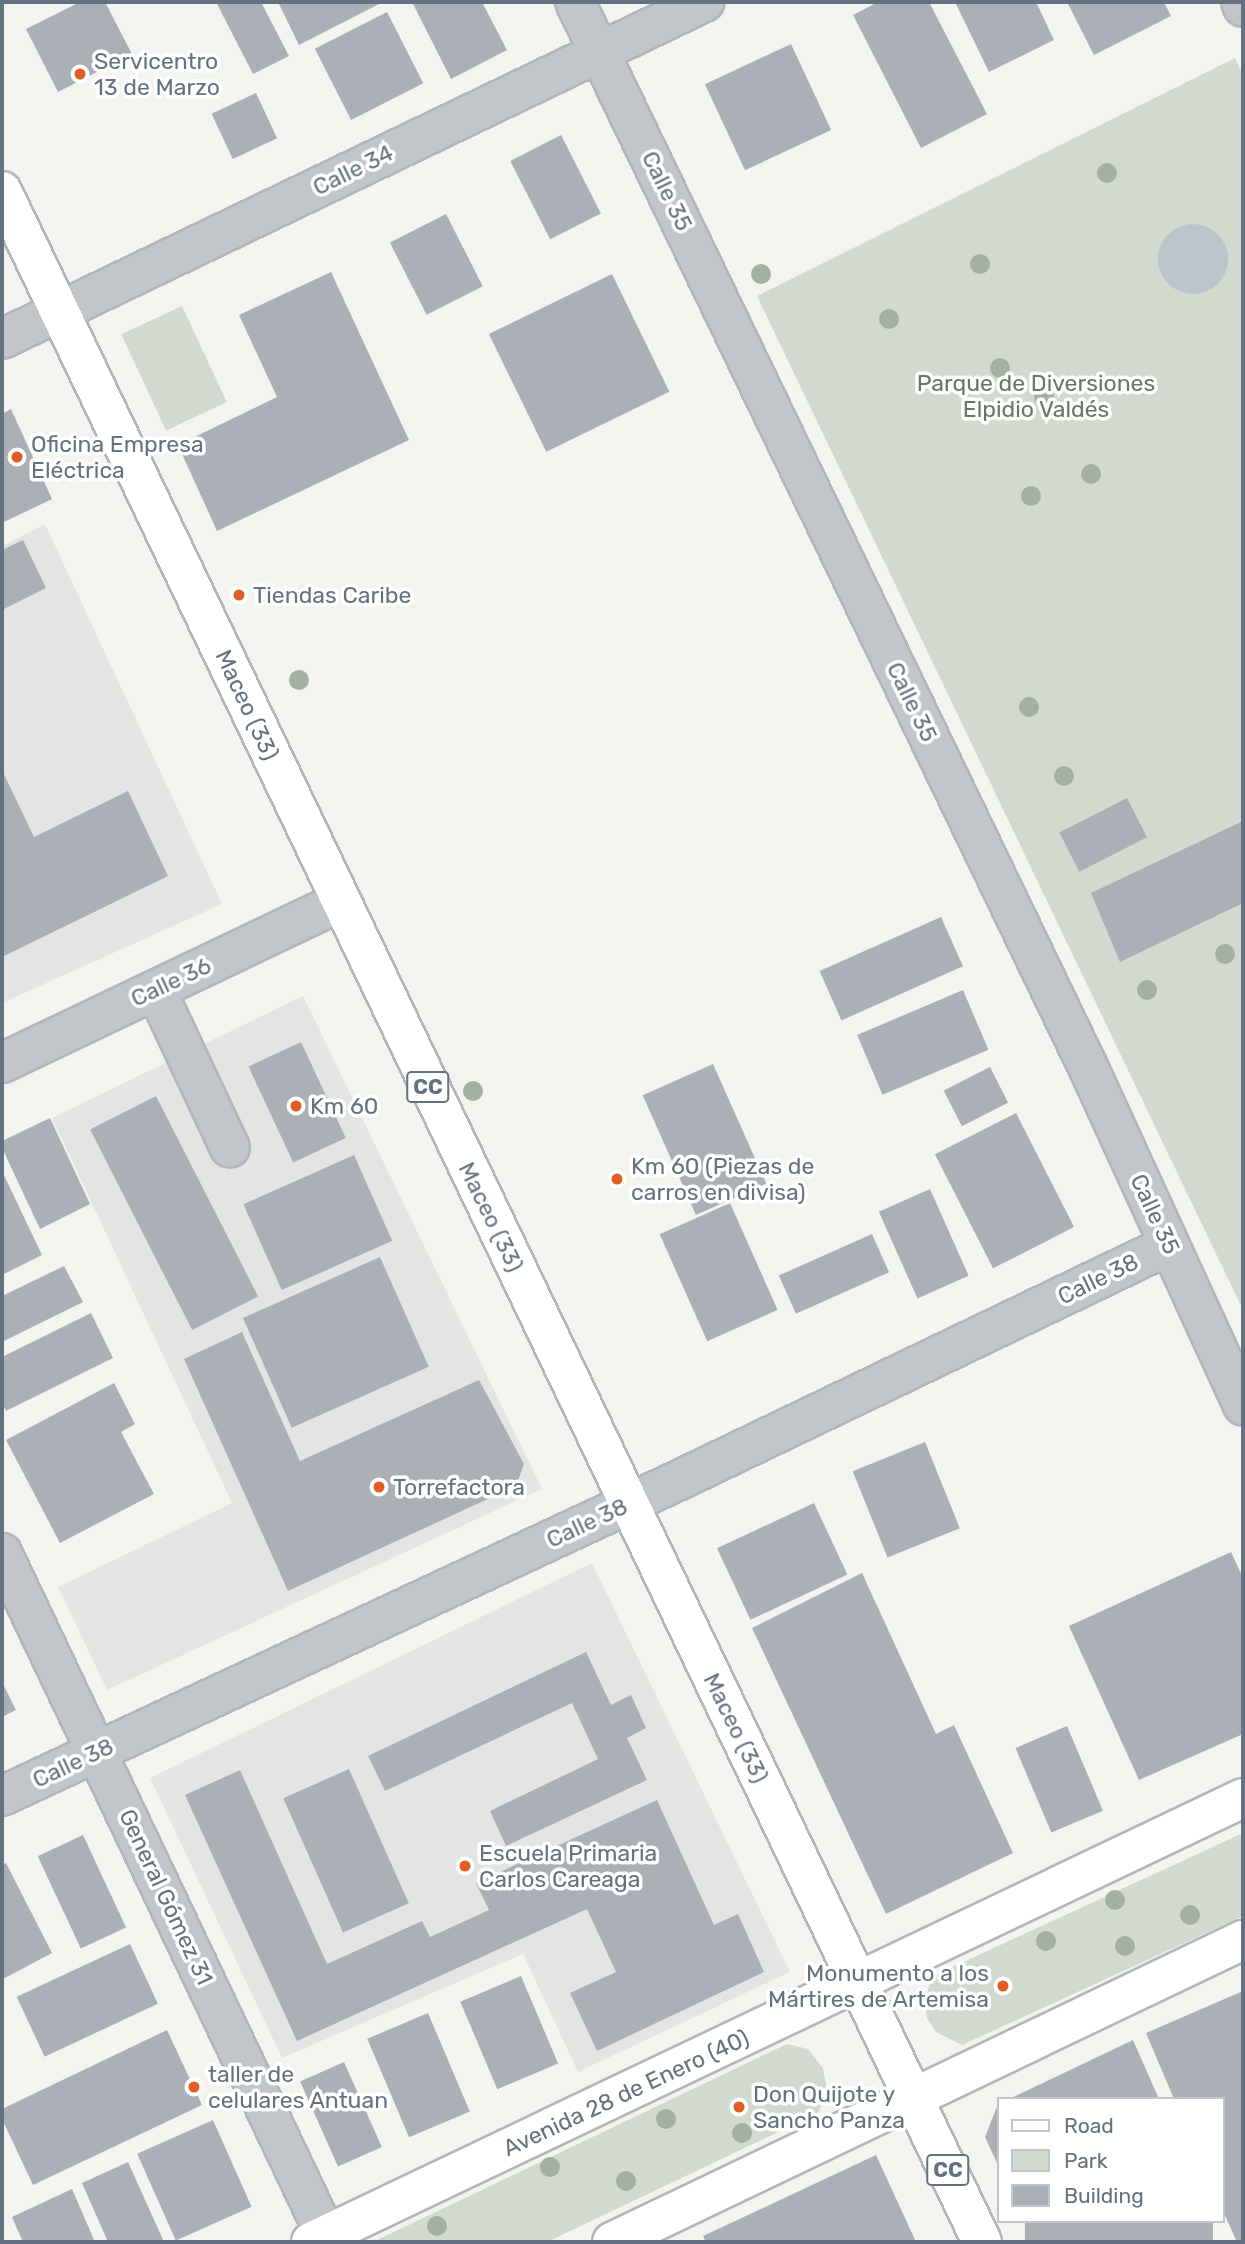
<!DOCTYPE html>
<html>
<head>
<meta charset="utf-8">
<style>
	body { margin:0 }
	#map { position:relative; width:1245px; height:2244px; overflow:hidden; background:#f3f4ef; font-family:Rubik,sans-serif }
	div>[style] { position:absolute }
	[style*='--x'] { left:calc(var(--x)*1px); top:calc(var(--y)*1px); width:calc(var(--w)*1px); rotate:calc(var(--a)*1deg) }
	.built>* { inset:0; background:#e4e5e3 }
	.green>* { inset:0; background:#d2d9cf; transform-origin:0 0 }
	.water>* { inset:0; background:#bac4ca }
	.round { border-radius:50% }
	.building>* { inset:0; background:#aab0b5; transform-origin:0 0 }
	.roads { filter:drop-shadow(2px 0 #b2b6ba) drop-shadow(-2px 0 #b2b6ba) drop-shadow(0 2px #b2b6ba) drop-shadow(0 -2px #b2b6ba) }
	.minor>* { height:38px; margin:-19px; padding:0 19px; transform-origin:19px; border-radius:19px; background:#c1c4c8 }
	.major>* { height:38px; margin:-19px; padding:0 19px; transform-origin:19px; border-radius:19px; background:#fff }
	.trees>* { width:20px; height:20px; margin:-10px; border-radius:50%; background:#a4b0a1 }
	.dots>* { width:19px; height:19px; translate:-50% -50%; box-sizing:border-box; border:4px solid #fff; border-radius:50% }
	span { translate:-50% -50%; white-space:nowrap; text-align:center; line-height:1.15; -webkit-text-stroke:7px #fff; paint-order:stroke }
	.shield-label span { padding:2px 5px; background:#fff; border:2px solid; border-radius:5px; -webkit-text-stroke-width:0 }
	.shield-label { font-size:21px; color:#637180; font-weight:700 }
	.poi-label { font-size:23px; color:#637180 }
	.left { translate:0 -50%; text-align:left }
	.right { translate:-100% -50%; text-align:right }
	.street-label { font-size:23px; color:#637180 }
	.park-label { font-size:23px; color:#647862 }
	.frame { position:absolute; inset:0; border:4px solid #637180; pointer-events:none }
	.legend { position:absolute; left:997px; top:2097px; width:228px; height:126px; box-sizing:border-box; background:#fff; border:2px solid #c1c6cc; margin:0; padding:9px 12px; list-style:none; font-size:21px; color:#637180 }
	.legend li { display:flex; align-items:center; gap:14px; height:35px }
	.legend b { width:35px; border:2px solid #c1c6cc }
</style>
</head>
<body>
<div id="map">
	<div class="built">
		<i style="clip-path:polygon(45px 524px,222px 904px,2px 1003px,2px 546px)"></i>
		<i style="clip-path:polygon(303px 996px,542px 1489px,107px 1690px,58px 1587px,232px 1503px,52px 1118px)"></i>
		<i style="clip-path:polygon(592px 1563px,790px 1972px,578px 2072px,523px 1954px,282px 2058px,150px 1778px)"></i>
	</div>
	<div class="green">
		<i style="clip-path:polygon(1235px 58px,1243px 76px,1243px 1310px,757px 296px)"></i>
		<i style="left:182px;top:306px;width:106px;height:67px;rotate:65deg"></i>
		<i style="clip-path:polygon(1243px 1833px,1243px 1916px,962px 2045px,936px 2032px,927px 2018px,925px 2003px,931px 1977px)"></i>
		<i style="clip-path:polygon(787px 2044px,808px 2049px,823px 2068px,827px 2090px,818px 2113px,547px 2242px,373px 2242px)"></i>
	</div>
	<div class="water">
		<i class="round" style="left:1158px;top:224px;width:70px;height:70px"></i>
	</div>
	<div class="building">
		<i style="clip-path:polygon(80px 2px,105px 2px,132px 54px,58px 92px,26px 29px)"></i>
		<i style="clip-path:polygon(216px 2px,261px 2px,289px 56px,253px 74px)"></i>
		<i style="clip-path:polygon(278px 2px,383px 2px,299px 45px)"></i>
		<i style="clip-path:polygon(412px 2px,482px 2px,507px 50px,451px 79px)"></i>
		<i style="clip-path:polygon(878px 2px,929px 2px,987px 114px,921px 148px,853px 15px)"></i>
		<i style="clip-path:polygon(955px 2px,1036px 2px,1054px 40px,989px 72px)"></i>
		<i style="clip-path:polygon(1067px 2px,1164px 2px,1171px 16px,1094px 55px)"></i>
		<i style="left:387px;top:12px;width:80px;height:81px;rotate:63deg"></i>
		<i style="left:791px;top:44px;width:95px;height:95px;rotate:65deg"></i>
		<i style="left:256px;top:93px;width:50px;height:49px;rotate:65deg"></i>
		<i style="left:561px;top:135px;width:88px;height:57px;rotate:63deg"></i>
		<i style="left:446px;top:214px;width:81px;height:63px;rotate:63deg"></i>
		<i style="clip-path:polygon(331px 272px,409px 440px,217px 531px,178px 445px,277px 397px,239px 315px)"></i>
		<i style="left:612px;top:274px;width:131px;height:137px;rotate:64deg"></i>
		<i style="clip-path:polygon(11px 409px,52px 499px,2px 523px,2px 414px)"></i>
		<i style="clip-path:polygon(23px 540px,46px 588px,2px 610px,2px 550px)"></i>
		<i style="clip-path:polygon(2px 770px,34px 837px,128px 791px,168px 876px,2px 957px)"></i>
		<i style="left:1127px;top:798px;width:44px;height:76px;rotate:63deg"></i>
		<i style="clip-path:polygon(1243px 821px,1243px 903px,1120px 962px,1091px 893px)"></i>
		<i style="left:941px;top:917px;width:54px;height:133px;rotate:66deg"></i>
		<i style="left:963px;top:990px;width:65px;height:115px;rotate:67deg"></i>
		<i style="left:301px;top:1042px;width:106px;height:58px;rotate:65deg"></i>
		<i style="left:713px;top:1064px;width:131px;height:77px;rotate:66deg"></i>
		<i style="left:990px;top:1067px;width:40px;height:52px;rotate:63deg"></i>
		<i style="left:156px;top:1096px;width:225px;height:74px;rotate:63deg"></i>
		<i style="left:1016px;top:1113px;width:128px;height:91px;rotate:63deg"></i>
		<i style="clip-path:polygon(50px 1118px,90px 1204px,40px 1229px,2px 1148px,2px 1141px)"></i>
		<i style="left:354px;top:1155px;width:94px;height:121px;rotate:66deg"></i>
		<i style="clip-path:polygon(2px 1171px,42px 1255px,2px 1275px)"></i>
		<i style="left:930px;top:1189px;width:95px;height:56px;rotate:66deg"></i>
		<i style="left:730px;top:1203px;width:117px;height:77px;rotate:66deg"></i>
		<i style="left:872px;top:1234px;width:42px;height:102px;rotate:66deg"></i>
		<i style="left:380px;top:1257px;width:120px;height:150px;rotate:66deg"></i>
		<i style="clip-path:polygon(64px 1266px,83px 1302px,2px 1342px,2px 1296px)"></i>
		<i style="clip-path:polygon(91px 1313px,113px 1358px,6px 1411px,2px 1403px,2px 1357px)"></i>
		<i style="clip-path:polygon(242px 1332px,300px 1461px,479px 1380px,524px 1464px,516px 1486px,288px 1591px,184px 1359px)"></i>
		<i style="clip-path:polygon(114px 1383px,135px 1424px,121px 1432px,154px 1494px,60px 1543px,6px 1440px)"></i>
		<i style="left:925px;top:1442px;width:93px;height:78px;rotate:68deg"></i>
		<i style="left:814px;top:1503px;width:79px;height:107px;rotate:65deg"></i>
		<i style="clip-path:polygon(1231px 1552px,1243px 1578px,1243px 1734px,1139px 1780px,1069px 1626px)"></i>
		<i style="clip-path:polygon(862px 1573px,936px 1734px,954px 1725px,1013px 1853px,886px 1914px,752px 1628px)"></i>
		<i style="clip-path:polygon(586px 1652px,611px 1705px,631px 1695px,646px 1728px,627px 1738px,647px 1780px,506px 1846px,490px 1811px,598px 1759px,572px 1703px,385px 1791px,368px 1756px)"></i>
		<i style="clip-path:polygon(2px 1682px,16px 1710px,2px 1717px)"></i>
		<i style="left:1067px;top:1726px;width:92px;height:56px;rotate:67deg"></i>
		<i style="left:349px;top:1769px;width:147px;height:72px;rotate:66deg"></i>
		<i style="clip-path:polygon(240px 1770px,327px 1964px,422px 1921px,430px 1937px,489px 1910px,476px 1883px,657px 1800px,714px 1925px,738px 1914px,764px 1972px,597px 2051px,570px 1993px,616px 1972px,587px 1909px,297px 2041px,185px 1795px)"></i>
		<i style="left:83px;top:1835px;width:102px;height:50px;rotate:65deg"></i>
		<i style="clip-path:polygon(6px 1863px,52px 1953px,3px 1979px,2px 1865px)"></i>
		<i style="left:130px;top:1944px;width:66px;height:125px;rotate:65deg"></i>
		<i style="left:521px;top:1976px;width:95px;height:66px;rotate:67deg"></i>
		<i style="clip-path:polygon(1243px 1991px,1243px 2240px,1237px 2242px,1222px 2209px,1222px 2099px,1174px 2099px,1146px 2033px)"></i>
		<i style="left:428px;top:2013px;width:107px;height:66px;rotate:67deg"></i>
		<i style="clip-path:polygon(167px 2030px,202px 2105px,33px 2185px,2px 2119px,2px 2109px)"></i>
		<i style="clip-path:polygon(1133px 2040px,1159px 2099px,1009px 2099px)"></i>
		<i style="left:344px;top:2062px;width:93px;height:48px;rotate:66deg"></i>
		<i style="clip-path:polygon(998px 2104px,998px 2165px,985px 2137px)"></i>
		<i style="left:213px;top:2120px;width:95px;height:83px;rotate:66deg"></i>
		<i style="clip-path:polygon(876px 2155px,916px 2242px,706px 2242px,703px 2236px)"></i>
		<i style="clip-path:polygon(128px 2162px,164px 2242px,108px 2242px,82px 2183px)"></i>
		<i style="clip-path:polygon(72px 2189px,95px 2242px,23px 2242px,12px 2217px)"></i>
		<i style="left:1025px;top:2221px;width:188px;height:24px"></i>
	</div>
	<div class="roads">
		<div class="minor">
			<i style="--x:575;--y:2;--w:1184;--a:64.28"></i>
			<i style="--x:1089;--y:1069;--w:370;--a:65.4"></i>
			<i style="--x:1241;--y:2;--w:5;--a:68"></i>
			<i style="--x:2;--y:339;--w:779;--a:-25.64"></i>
			<i style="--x:156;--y:990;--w:174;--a:64.9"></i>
			<i style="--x:2;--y:1063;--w:374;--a:-25.5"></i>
			<i style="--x:2;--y:1553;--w:763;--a:64.61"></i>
			<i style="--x:2;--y:1796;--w:740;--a:-25.01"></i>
			<i style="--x:673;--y:1483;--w:550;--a:-25.63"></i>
		</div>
		<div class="major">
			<i style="--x:2;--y:191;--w:2273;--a:64.46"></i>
			<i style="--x:311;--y:2242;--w:1032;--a:-25.47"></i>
			<i style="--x:612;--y:2242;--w:700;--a:-25.58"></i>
		</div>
	</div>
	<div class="trees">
		<i style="left:1107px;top:173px"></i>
		<i style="left:980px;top:264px"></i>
		<i style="left:761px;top:274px"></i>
		<i style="left:889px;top:319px"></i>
		<i style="left:1000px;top:368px"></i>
		<i style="left:1044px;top:397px"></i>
		<i style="left:1091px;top:474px"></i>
		<i style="left:1031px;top:496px"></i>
		<i style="left:299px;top:680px"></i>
		<i style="left:1029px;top:707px"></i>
		<i style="left:1064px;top:776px"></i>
		<i style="left:1225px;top:954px"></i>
		<i style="left:1147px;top:990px"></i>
		<i style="left:473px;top:1091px"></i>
		<i style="left:1115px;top:1900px"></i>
		<i style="left:1190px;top:1915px"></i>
		<i style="left:1046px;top:1941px"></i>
		<i style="left:1125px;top:1946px"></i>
		<i style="left:666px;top:2119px"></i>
		<i style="left:742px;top:2133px"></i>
		<i style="left:550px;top:2167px"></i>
		<i style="left:626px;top:2181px"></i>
		<i style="left:437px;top:2226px"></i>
	</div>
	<div class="dots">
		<i style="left:80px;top:74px;background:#e05e23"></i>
		<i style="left:17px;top:457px;background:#e05e23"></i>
		<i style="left:239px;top:595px;background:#e05e23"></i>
		<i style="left:296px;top:1106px;background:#e05e23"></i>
		<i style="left:617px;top:1179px;background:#e05e23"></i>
		<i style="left:379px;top:1487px;background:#e05e23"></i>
		<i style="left:465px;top:1866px;background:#e05e23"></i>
		<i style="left:1003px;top:1986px;background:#e05e23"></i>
		<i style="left:194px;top:2087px;background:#e05e23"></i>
		<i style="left:739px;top:2107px;background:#e05e23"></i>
	</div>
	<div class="shield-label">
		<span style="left:428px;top:1087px">CC</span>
		<span style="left:948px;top:2170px">CC</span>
	</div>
	<div class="poi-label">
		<span class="left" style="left:94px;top:74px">Servicentro<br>13 de Marzo</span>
		<span class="left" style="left:31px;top:457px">Oficina Empresa<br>Eléctrica</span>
		<span class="left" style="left:253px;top:595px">Tiendas Caribe</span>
		<span class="left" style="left:310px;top:1106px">Km 60</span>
		<span class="left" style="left:631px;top:1179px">Km 60 (Piezas de<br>carros en divisa)</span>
		<span class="left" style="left:393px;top:1487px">Torrefactora</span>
		<span class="left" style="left:479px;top:1866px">Escuela Primaria<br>Carlos Careaga</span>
		<span class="right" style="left:989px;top:1986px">Monumento a los<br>Mártires de Artemisa</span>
		<span class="left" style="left:208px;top:2087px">taller de<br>celulares Antuan</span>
		<span class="left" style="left:753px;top:2107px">Don Quijote y<br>Sancho Panza</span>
	</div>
	<div class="street-label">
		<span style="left:353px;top:170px;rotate:-26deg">Calle 34</span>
		<span style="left:667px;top:191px;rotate:64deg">Calle 35</span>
		<span style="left:912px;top:702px;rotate:64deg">Calle 35</span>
		<span style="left:247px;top:705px;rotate:65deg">Maceo (33)</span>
		<span style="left:171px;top:982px;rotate:-25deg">Calle 36</span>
		<span style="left:1155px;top:1214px;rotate:65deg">Calle 35</span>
		<span style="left:491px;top:1217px;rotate:64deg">Maceo (33)</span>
		<span style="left:1098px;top:1279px;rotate:-26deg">Calle 38</span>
		<span style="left:587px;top:1523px;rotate:-25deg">Calle 38</span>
		<span style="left:736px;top:1728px;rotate:64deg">Maceo (33)</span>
		<span style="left:73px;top:1763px;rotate:-25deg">Calle 38</span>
		<span style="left:166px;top:1897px;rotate:65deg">General Gómez 31</span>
		<span style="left:626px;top:2093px;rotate:-25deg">Avenida 28 de Enero (40)</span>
	</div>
	<div class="park-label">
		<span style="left:1036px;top:396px">Parque de Diversiones<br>Elpidio Valdés</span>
	</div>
	<div class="frame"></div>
	<ul class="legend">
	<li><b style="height:9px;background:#fff"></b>Road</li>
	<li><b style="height:19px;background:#d2d9cf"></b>Park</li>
	<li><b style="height:19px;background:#aab0b5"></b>Building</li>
	</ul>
</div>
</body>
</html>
